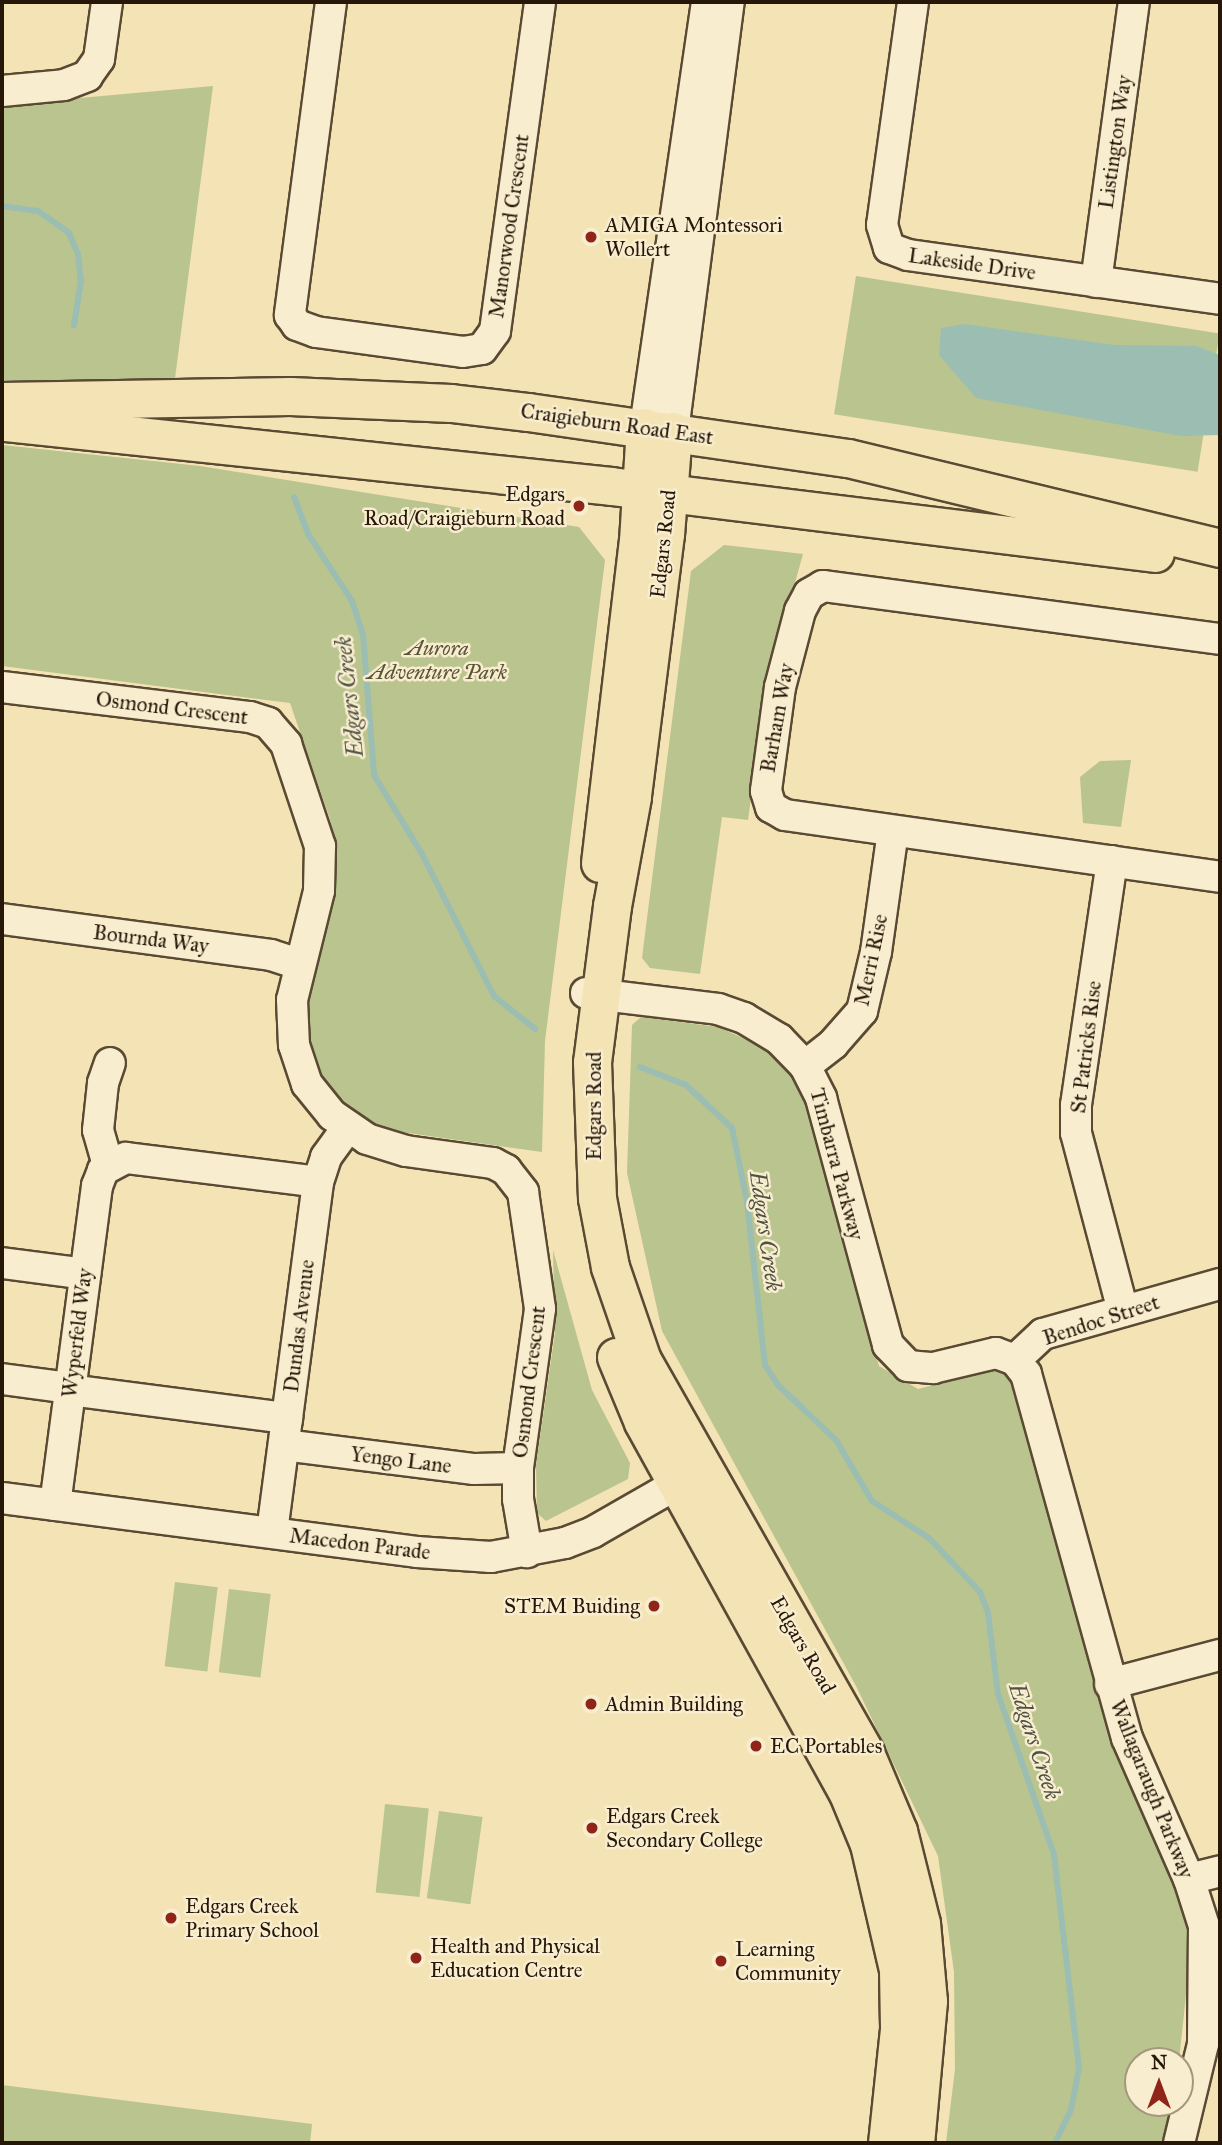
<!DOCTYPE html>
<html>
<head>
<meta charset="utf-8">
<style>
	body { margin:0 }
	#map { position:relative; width:1222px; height:2145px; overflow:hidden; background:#f4e3b4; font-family:"IM FELL Great Primer",serif }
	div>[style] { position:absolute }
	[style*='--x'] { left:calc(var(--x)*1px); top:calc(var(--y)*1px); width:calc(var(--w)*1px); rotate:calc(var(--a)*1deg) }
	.green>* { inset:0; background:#bac48e; transform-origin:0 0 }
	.water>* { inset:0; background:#9cbdb2 }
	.stream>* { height:6px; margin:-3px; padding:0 3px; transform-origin:3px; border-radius:3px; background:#9cbdb2 }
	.roads { filter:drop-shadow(2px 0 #5a4a34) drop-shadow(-2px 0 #5a4a34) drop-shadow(0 2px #5a4a34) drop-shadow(0 -2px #5a4a34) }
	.minor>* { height:30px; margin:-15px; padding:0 15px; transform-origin:15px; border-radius:15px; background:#f8edce }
	.major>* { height:37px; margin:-18.5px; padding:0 18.5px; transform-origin:18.5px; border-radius:18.5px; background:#f4e3b4 }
	.dots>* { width:19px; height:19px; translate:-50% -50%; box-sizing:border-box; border:4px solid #f8edce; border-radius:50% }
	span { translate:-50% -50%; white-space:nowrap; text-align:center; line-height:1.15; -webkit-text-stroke:5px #f8edce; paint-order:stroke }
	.street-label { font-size:21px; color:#261709 }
	.poi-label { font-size:21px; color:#261709 }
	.left { translate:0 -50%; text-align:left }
	.right { translate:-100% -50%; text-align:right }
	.park-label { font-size:21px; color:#5a5438; font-style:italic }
	.water-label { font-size:23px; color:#4f5144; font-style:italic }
	.frame { position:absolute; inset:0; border:4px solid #261709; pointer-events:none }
	.north { position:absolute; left:1124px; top:2047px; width:70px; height:70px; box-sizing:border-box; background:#f8edce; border:2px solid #a4977f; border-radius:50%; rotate:0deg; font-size:19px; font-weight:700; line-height:28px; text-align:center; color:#261709 }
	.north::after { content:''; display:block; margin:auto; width:24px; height:32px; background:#8f2418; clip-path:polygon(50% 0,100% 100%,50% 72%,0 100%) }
</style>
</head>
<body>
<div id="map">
	<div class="green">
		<i style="clip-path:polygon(213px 86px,174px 386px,2px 391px,2px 105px)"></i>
		<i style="left:856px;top:276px;width:368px;height:140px;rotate:9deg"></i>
		<i style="clip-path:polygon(2px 445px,200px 466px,579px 527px,605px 560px,545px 1041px,542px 1152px,387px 1130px,351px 1110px,323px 1079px,309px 1047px,306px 1000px,333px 892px,336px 850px,330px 819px,290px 703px,2px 666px)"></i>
		<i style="clip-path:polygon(724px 545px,803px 554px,767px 683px,748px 820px,722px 817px,700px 974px,650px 968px,642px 958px,691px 571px)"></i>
		<i style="clip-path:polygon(1131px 760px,1121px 827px,1083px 823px,1080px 777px,1100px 761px)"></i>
		<i style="clip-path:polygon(641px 1017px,718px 1027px,761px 1046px,798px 1079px,812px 1107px,816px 1139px,879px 1366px,918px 1389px,997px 1368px,1012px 1376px,1120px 1763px,1181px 1898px,1189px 1926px,1191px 1948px,1179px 2061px,1138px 2061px,1138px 2103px,1172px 2103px,1165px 2143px,946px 2143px,955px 2069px,954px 1972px,938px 1856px,856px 1686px,662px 1331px,627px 1173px,632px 1025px)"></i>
		<i style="clip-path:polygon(553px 1250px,592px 1390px,630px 1463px,628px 1479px,546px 1521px,537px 1513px,536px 1465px,555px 1333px)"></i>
		<i style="left:175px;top:1582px;width:43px;height:85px;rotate:7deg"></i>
		<i style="left:229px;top:1589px;width:42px;height:84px;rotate:7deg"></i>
		<i style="left:385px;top:1804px;width:44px;height:89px;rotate:6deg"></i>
		<i style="left:439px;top:1811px;width:44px;height:88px;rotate:8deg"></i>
		<i style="clip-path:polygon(2px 2085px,312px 2124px,310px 2143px,2px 2143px)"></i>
	</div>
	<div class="water">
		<i style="clip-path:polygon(965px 324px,1114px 345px,1196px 346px,1220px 355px,1220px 435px,1181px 436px,976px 398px,939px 355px,941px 328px)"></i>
	</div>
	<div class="stream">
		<i style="--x:2;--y:206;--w:36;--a:8"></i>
		<i style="--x:38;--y:211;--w:38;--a:35"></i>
		<i style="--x:69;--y:233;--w:23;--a:67"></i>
		<i style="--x:78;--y:254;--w:27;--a:84"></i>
		<i style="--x:81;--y:281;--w:45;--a:99"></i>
		<i style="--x:294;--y:497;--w:40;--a:69"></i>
		<i style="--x:308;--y:534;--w:80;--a:56.7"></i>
		<i style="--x:352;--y:601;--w:35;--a:72"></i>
		<i style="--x:363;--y:634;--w:141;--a:85.5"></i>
		<i style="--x:374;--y:775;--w:92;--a:58.7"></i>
		<i style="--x:422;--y:854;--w:159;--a:63.1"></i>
		<i style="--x:494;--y:996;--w:53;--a:38.8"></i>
		<i style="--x:640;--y:1067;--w:49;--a:21.4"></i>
		<i style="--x:686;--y:1085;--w:63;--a:43.1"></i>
		<i style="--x:732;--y:1128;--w:76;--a:78.5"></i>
		<i style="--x:747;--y:1202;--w:164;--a:83.7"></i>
		<i style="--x:765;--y:1365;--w:24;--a:57"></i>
		<i style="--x:778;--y:1385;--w:80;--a:43.5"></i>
		<i style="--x:836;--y:1440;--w:71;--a:59.5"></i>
		<i style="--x:872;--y:1501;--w:68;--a:33"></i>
		<i style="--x:929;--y:1538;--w:74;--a:46.6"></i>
		<i style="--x:980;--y:1592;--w:22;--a:69"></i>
		<i style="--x:988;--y:1613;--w:82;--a:83"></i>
		<i style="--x:998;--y:1694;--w:170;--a:70.8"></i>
		<i style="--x:1054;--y:1855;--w:214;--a:83.3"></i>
		<i style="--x:1079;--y:2068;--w:43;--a:100.8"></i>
		<i style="--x:1071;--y:2110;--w:37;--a:116"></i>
	</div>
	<div class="roads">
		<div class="minor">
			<i style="--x:331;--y:2;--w:316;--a:97.5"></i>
			<i style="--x:290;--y:315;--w:12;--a:55"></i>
			<i style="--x:297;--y:325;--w:20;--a:20"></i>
			<i style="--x:316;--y:332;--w:148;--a:7.7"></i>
			<i style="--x:463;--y:352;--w:19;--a:-9"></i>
			<i style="--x:482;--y:349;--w:22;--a:-54"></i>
			<i style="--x:495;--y:331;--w:332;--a:-82.2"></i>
			<i style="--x:913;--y:2;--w:225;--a:97.9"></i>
			<i style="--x:882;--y:225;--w:24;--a:73"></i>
			<i style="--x:889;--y:248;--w:20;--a:20"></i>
			<i style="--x:908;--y:255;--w:315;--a:8"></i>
			<i style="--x:2;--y:91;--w:62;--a:-5.5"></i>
			<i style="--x:64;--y:85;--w:25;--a:-21"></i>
			<i style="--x:87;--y:76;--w:21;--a:-55"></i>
			<i style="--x:99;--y:59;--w:58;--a:-82"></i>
			<i style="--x:1096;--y:282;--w:283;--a:-82.3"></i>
			<i style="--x:645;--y:427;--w:429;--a:-81.7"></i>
			<i style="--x:673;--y:431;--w:433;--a:-82.6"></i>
			<i style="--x:1220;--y:639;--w:401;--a:-172.4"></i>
			<i style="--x:823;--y:586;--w:16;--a:150"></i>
			<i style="--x:809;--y:594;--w:19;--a:118"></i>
			<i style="--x:800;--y:611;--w:79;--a:104.7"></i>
			<i style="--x:780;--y:687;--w:105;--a:97.7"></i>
			<i style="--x:766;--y:791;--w:17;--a:73"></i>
			<i style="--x:771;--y:807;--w:16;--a:30"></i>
			<i style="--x:785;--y:815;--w:439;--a:8.1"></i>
			<i style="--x:2;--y:687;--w:250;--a:6.9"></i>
			<i style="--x:250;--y:717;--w:19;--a:18"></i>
			<i style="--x:268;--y:723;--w:28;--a:49"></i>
			<i style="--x:286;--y:744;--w:108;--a:71.6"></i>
			<i style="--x:320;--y:846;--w:45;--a:91.3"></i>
			<i style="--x:319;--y:891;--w:112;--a:103.9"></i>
			<i style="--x:292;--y:1000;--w:45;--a:87.5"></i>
			<i style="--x:294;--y:1045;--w:41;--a:71.6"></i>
			<i style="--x:307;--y:1084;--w:40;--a:51"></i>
			<i style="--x:332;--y:1115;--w:42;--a:34.4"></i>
			<i style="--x:367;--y:1139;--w:41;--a:17.1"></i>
			<i style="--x:406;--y:1151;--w:88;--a:7.9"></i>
			<i style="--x:493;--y:1163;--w:15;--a:28"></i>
			<i style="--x:506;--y:1170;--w:28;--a:52"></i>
			<i style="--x:523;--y:1192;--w:118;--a:81.7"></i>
			<i style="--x:540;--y:1309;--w:161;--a:97.9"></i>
			<i style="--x:518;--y:1468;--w:31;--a:90"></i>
			<i style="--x:518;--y:1499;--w:54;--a:80.4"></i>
			<i style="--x:1112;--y:861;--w:247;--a:98.4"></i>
			<i style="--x:1076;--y:1105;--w:28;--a:90"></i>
			<i style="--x:1076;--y:1133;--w:184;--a:75.2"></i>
			<i style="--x:2;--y:919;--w:271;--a:7.6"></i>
			<i style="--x:271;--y:955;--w:29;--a:18"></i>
			<i style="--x:586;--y:993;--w:133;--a:6.9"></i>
			<i style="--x:718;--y:1009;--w:28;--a:19"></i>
			<i style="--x:744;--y:1018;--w:41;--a:31"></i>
			<i style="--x:779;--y:1039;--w:37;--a:46"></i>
			<i style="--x:805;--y:1066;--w:36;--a:63"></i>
			<i style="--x:821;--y:1098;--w:256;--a:74.8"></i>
			<i style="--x:888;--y:1345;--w:29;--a:46"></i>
			<i style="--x:908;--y:1366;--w:25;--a:5"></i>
			<i style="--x:933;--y:1368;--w:65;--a:-13.4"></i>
			<i style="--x:996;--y:1353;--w:20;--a:20"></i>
			<i style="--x:1015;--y:1360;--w:38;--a:-43"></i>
			<i style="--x:1043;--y:1334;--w:184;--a:-15.8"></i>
			<i style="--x:805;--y:1066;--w:36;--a:-38"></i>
			<i style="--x:833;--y:1044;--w:44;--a:-48.7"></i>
			<i style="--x:862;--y:1011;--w:61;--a:-76.7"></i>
			<i style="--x:876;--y:952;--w:122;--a:-82"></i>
			<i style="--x:108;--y:1165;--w:36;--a:-106"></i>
			<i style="--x:98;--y:1130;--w:47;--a:-83.9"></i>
			<i style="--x:103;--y:1083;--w:21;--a:-71"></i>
			<i style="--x:2;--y:1263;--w:84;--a:7.5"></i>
			<i style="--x:1015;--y:1360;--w:18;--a:52"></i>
			<i style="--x:1026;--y:1374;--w:378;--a:74.5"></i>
			<i style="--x:1127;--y:1738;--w:154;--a:66.3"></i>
			<i style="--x:1189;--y:1879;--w:49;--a:72.3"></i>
			<i style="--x:1204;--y:1926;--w:118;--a:90.5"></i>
			<i style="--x:1203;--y:2044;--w:102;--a:103.6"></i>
			<i style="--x:2;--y:1379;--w:69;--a:7.5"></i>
			<i style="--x:70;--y:1390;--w:219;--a:7.4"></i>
			<i style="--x:284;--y:1445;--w:192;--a:7.2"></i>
			<i style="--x:474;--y:1469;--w:44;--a:-1.3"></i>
			<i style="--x:2;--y:1498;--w:418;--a:7.4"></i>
			<i style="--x:417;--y:1552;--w:74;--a:3.9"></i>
			<i style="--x:491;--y:1557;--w:75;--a:-10.7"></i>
			<i style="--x:565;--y:1543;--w:30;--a:-21"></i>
			<i style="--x:593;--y:1532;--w:119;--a:-29.8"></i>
			<i style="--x:55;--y:1505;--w:322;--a:-82.5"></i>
			<i style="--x:97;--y:1186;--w:17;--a:-69"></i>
			<i style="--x:103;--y:1170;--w:26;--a:-28"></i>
			<i style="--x:126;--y:1158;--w:193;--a:7.1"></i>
			<i style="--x:272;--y:1532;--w:353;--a:-82.5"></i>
			<i style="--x:318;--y:1182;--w:26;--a:-72"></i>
			<i style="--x:326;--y:1157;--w:37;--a:-54"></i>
			<i style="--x:1110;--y:1684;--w:114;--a:-14.8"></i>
			<i style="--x:1189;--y:1879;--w:32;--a:-14"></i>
		</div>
		<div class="major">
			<i style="--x:2;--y:401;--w:288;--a:-1"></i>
			<i style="--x:290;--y:396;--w:161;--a:2.5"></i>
			<i style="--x:451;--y:403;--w:78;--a:6.7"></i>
			<i style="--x:528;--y:412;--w:323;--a:8.2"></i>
			<i style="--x:848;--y:458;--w:383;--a:13.6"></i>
			<i style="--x:6;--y:422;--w:608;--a:6.04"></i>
			<i style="--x:611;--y:486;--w:548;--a:7.02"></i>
			<i style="--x:673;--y:431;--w:103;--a:94.4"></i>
			<i style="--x:665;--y:534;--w:265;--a:97.2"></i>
			<i style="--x:632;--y:797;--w:111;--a:100.4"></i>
			<i style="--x:612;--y:906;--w:157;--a:97.3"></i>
			<i style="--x:592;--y:1062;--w:136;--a:87.9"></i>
			<i style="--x:597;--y:1198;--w:70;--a:79.3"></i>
			<i style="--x:610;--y:1267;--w:98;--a:71"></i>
			<i style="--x:642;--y:1360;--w:452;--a:60.4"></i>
			<i style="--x:865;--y:1753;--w:85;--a:67.1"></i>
			<i style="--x:898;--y:1831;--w:95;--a:76"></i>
			<i style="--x:921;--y:1923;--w:78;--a:84.9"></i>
			<i style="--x:928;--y:2001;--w:143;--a:95.2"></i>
			<i style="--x:600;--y:863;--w:324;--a:-83.3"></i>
			<i style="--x:638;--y:541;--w:114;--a:-86.5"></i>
			<i style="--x:616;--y:1357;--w:70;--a:67.4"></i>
			<i style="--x:643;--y:1422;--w:422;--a:61.1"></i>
			<i style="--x:847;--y:1791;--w:57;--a:67.5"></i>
			<i style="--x:869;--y:1844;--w:129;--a:77"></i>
			<i style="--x:898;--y:1970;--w:59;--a:89"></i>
			<i style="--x:899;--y:2029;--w:115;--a:96"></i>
		</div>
	</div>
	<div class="dots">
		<i style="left:591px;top:237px;background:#8f2418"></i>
		<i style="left:579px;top:506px;background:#8f2418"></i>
		<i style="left:654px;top:1606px;background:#8f2418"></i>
		<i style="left:591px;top:1704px;background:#8f2418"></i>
		<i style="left:756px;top:1746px;background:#8f2418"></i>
		<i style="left:592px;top:1828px;background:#8f2418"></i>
		<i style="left:171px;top:1918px;background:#8f2418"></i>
		<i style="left:416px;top:1958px;background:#8f2418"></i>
		<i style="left:721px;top:1961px;background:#8f2418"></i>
	</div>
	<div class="street-label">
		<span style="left:1115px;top:142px;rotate:-82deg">Listington Way</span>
		<span style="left:509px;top:226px;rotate:-82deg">Manorwood Crescent</span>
		<span style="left:972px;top:264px;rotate:8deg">Lakeside Drive</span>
		<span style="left:617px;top:424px;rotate:8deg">Craigieburn Road East</span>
		<span style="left:663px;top:544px;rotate:-84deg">Edgars Road</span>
		<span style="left:172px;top:708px;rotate:7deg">Osmond Crescent</span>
		<span style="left:777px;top:718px;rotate:-80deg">Barham Way</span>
		<span style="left:151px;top:939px;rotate:7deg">Bournda Way</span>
		<span style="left:871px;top:960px;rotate:-78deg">Merri Rise</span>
		<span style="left:1086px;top:1047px;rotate:-83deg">St Patricks Rise</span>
		<span style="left:594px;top:1106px;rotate:-90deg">Edgars Road</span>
		<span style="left:837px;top:1164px;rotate:75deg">Timbarra Parkway</span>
		<span style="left:1101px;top:1320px;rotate:-18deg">Bendoc Street</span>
		<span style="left:299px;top:1326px;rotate:-83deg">Dundas Avenue</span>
		<span style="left:77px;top:1333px;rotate:-83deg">Wyperfeld Way</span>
		<span style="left:529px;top:1382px;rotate:-83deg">Osmond Crescent</span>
		<span style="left:401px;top:1460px;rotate:7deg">Yengo Lane</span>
		<span style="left:360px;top:1544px;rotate:7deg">Macedon Parade</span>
		<span style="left:803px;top:1645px;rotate:60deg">Edgars Road</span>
		<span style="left:1152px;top:1789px;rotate:68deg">Wallagaraugh Parkway</span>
	</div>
	<div class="poi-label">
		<span class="left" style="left:605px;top:237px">AMIGA Montessori<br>Wollert</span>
		<span class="right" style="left:565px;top:506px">Edgars<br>Road/Craigieburn Road</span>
		<span class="right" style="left:640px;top:1606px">STEM Buiding</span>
		<span class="left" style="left:605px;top:1704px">Admin Building</span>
		<span class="left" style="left:770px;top:1746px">EC Portables</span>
		<span class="left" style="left:606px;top:1828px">Edgars Creek<br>Secondary College</span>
		<span class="left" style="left:185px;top:1918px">Edgars Creek<br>Primary School</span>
		<span class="left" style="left:430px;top:1958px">Health and Physical<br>Education Centre</span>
		<span class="left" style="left:735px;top:1961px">Learning<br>Community</span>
	</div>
	<div class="park-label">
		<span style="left:437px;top:660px">Aurora<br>Adventure Park</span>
	</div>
	<div class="water-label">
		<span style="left:349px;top:697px;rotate:-96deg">Edgars Creek</span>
		<span style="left:766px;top:1231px;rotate:82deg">Edgars Creek</span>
		<span style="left:1035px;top:1741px;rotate:72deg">Edgars Creek</span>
	</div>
	<div class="frame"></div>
	<div class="north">N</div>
</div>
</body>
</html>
